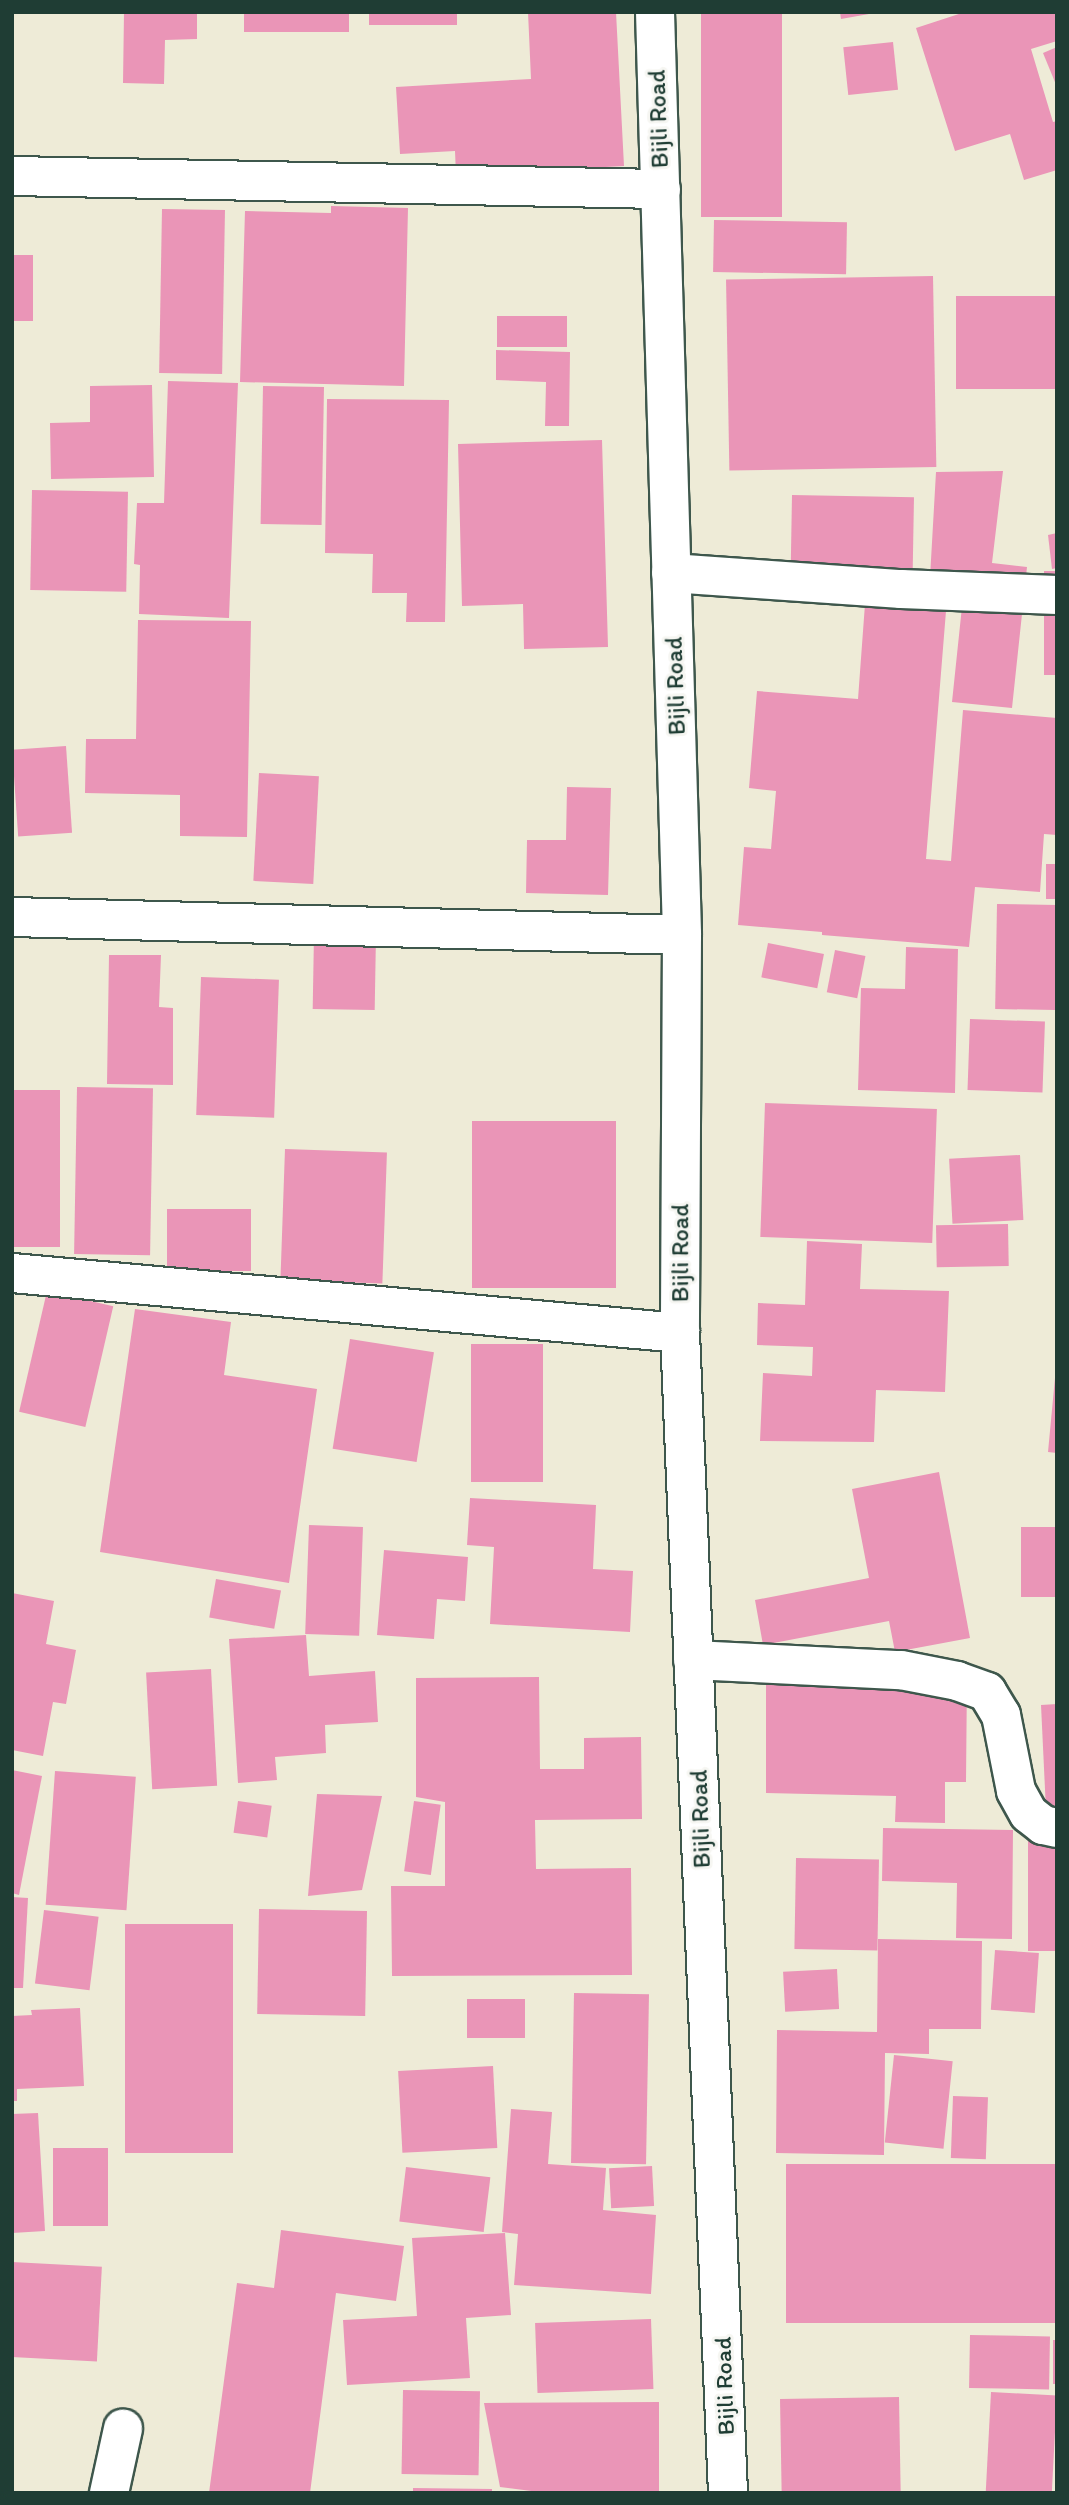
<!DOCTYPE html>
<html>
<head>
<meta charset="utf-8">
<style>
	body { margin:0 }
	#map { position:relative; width:1069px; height:2505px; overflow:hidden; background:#eeebd7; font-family:Itim,sans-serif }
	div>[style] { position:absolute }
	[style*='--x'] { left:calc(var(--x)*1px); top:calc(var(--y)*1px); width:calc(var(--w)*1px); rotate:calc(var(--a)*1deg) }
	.building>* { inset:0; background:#ea95b7; transform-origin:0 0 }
	.roads { filter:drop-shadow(2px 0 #3e574c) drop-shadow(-2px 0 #3e574c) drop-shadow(0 2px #3e574c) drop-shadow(0 -2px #3e574c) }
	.minor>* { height:38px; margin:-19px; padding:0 19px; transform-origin:19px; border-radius:19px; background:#fff }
	.tertiary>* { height:38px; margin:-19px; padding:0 19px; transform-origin:19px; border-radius:19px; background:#fff }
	span { translate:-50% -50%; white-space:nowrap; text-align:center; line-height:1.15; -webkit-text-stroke:6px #f6f6f2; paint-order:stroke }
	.street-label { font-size:24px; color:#1f3d34 }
	.frame { position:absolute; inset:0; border:14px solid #1f3d34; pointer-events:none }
</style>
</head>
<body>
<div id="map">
	<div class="building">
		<i style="clip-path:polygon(124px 12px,197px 12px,197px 39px,165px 40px,164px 84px,123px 83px)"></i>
		<i style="left:244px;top:12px;width:105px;height:20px"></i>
		<i style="left:369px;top:12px;width:88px;height:13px"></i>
		<i style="clip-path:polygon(528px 12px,616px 12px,624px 166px,456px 175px,455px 151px,400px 154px,396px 87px,531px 79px)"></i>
		<i style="left:701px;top:12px;width:81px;height:205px"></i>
		<i style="clip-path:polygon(840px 12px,869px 12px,869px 14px,841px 19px)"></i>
		<i style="clip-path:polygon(965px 12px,1057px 12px,1057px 41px,1031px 49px,1053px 122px,1057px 121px,1057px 170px,1024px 180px,1010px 134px,955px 151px,916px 28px)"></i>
		<i style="left:893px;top:42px;width:48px;height:50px;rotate:84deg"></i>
		<i style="clip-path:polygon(1057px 47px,1057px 87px,1043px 53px)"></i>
		<i style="clip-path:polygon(331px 206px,408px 208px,404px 386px,240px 382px,245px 211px,331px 213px)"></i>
		<i style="left:162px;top:209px;width:63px;height:164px;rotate:1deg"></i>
		<i style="left:714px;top:220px;width:133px;height:52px;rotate:1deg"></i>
		<i style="left:12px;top:255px;width:21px;height:66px"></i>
		<i style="left:933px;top:276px;width:191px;height:207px;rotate:89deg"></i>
		<i style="left:1057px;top:296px;width:93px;height:101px;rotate:90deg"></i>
		<i style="left:497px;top:316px;width:70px;height:31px"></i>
		<i style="clip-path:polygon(496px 350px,570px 352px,569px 426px,545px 426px,546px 382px,496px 380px)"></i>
		<i style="clip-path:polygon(168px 381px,238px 383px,229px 618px,139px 614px,140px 565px,134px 564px,137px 503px,164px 503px)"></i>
		<i style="clip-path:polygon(152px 385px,154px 477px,51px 479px,50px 423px,90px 422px,90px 386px)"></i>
		<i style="left:263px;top:386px;width:61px;height:138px;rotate:1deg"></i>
		<i style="clip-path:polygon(327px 399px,449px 400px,445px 622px,406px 622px,407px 593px,372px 593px,373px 554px,325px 553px)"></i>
		<i style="clip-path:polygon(602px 440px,608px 647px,524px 649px,523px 604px,462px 606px,458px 444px)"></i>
		<i style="clip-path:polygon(1003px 471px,992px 563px,1027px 567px,1012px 708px,952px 702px,963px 597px,929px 595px,936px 472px)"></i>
		<i style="left:32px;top:490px;width:96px;height:100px;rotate:1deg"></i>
		<i style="left:792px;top:495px;width:122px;height:91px;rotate:1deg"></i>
		<i style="clip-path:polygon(1057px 533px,1057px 568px,1052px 569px,1048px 535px)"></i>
		<i style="left:1044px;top:571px;width:13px;height:104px"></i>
		<i style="clip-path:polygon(865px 604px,946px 611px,926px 859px,951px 861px,963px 710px,1057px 718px,1057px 835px,1044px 834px,1040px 892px,975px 887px,969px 947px,822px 935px,822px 932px,738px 925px,744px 847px,771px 849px,776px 791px,749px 788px,757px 691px,858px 699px)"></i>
		<i style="clip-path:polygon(138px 620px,251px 621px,247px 837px,180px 836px,180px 795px,85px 793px,86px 739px,136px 739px)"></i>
		<i style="left:66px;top:746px;width:87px;height:54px;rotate:86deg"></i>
		<i style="left:259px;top:773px;width:60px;height:108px;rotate:3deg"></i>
		<i style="clip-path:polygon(567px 787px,611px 788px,608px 895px,526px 893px,527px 840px,566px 840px)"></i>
		<i style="left:1046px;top:864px;width:11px;height:35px"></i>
		<i style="left:997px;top:904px;width:60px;height:105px;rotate:1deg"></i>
		<i style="left:314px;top:934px;width:62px;height:75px;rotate:1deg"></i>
		<i style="left:768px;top:943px;width:57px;height:35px;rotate:11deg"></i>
		<i style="clip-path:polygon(906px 947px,958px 949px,955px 1093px,858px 1090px,861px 988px,905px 989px)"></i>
		<i style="left:835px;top:950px;width:31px;height:43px;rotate:11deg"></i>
		<i style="clip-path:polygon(109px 955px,161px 955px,159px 1007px,173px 1008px,173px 1085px,107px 1084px)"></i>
		<i style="left:201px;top:977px;width:78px;height:138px;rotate:2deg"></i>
		<i style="left:970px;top:1019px;width:75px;height:71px;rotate:2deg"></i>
		<i style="left:77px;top:1087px;width:76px;height:167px;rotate:1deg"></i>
		<i style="left:12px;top:1090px;width:48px;height:157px"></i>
		<i style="left:765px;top:1103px;width:172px;height:134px;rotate:2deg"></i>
		<i style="left:472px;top:1121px;width:144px;height:167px"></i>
		<i style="left:285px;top:1149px;width:102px;height:131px;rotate:2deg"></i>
		<i style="left:1020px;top:1155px;width:65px;height:71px;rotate:87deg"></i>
		<i style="left:167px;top:1209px;width:84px;height:62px"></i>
		<i style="left:1008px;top:1224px;width:42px;height:72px;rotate:89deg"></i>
		<i style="clip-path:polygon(807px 1241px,862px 1244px,860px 1289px,949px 1291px,945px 1392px,876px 1390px,874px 1442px,760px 1441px,763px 1373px,812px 1376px,813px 1347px,757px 1345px,758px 1303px,805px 1305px)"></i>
		<i style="left:47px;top:1291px;width:68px;height:124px;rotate:13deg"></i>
		<i style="clip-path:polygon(135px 1309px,231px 1322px,224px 1375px,317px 1389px,289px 1583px,100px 1552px)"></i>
		<i style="left:350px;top:1339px;width:85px;height:111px;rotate:9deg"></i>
		<i style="left:471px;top:1344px;width:72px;height:138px"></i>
		<i style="clip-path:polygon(1055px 1378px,1057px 1378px,1057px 1453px,1048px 1452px)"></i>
		<i style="clip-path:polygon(939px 1472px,970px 1638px,895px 1652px,889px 1621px,763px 1645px,755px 1600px,869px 1578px,852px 1489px)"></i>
		<i style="clip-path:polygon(470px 1498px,596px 1505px,593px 1569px,633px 1571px,630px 1632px,490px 1624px,494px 1547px,467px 1545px)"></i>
		<i style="left:309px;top:1525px;width:54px;height:109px;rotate:2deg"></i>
		<i style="left:1057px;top:1527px;width:70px;height:36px;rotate:90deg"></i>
		<i style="clip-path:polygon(384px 1550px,468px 1557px,465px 1601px,437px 1599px,434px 1639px,377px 1635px)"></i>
		<i style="left:216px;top:1579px;width:66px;height:39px;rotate:10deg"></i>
		<i style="clip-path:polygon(12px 1593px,54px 1601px,46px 1644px,76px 1650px,66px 1704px,53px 1702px,43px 1756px,12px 1750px)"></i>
		<i style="clip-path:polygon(306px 1635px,309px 1676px,375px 1671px,378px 1722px,325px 1725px,326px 1753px,275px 1757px,277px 1780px,238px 1783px,229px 1639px)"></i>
		<i style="left:211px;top:1669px;width:117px;height:65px;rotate:87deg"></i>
		<i style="clip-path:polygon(766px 1673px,967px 1675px,966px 1782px,945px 1782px,945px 1823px,895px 1822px,896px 1796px,766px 1793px)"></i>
		<i style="clip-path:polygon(539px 1677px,540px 1769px,584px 1769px,584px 1738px,641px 1737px,642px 1819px,535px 1820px,536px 1869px,631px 1868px,632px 1975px,392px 1976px,391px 1886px,445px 1886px,445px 1802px,416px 1797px,416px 1678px)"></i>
		<i style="clip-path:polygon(1057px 1704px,1057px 1810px,1046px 1810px,1041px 1705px)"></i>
		<i style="clip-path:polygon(12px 1770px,42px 1776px,19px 1895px,12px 1893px)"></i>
		<i style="left:55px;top:1771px;width:81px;height:134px;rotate:4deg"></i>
		<i style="clip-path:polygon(317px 1794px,382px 1796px,362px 1890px,308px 1896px)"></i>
		<i style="left:238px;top:1801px;width:34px;height:32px;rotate:8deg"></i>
		<i style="left:414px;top:1801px;width:27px;height:71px;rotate:8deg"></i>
		<i style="clip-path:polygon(883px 1828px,1013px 1830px,1012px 1939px,956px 1938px,957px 1883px,882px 1881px)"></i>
		<i style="left:1028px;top:1841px;width:29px;height:110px"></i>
		<i style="left:796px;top:1858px;width:83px;height:91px;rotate:1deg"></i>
		<i style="clip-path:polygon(12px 1897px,28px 1898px,23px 1988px,12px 1988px)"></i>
		<i style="left:44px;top:1910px;width:55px;height:74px;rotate:7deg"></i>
		<i style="left:367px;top:1911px;width:105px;height:108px;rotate:91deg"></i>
		<i style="left:125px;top:1924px;width:108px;height:229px"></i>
		<i style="clip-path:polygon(878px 1939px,982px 1941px,981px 2029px,929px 2029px,929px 2054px,885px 2053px,884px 2155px,776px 2153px,777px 2030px,877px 2032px)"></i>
		<i style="left:995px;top:1950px;width:44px;height:60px;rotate:4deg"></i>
		<i style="left:837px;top:1969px;width:40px;height:54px;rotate:87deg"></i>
		<i style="left:574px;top:1993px;width:75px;height:170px;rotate:1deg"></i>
		<i style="left:467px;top:1999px;width:58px;height:39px"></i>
		<i style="clip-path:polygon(80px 2008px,84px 2086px,17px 2089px,17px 2101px,12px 2101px,12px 2016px,32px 2015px,31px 2010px)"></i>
		<i style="left:894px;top:2055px;width:59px;height:88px;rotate:6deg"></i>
		<i style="left:493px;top:2066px;width:82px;height:95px;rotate:87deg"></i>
		<i style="left:953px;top:2096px;width:35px;height:62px;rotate:2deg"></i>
		<i style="clip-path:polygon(511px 2109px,552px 2112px,548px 2164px,606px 2168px,603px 2210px,656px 2215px,651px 2294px,514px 2285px,518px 2234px,502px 2232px)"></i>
		<i style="clip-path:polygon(38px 2113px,45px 2231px,12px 2233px,12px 2114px)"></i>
		<i style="left:53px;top:2148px;width:55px;height:78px"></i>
		<i style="left:1057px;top:2164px;width:159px;height:271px;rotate:90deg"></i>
		<i style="left:652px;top:2166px;width:40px;height:43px;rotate:87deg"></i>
		<i style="left:406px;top:2167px;width:85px;height:55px;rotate:7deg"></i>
		<i style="clip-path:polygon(281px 2230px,404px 2246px,396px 2301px,336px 2293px,310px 2493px,209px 2493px,237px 2283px,274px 2288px)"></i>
		<i style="clip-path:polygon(505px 2233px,511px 2315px,466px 2318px,470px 2378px,347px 2385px,343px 2320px,417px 2316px,412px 2238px)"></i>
		<i style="left:12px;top:2262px;width:90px;height:95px;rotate:3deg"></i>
		<i style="left:651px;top:2319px;width:70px;height:116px;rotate:88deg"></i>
		<i style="left:970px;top:2335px;width:80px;height:53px;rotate:1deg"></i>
		<i style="left:1053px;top:2340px;width:4px;height:44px"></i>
		<i style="left:403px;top:2390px;width:77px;height:84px;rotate:1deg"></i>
		<i style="left:991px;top:2392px;width:66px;height:101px;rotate:3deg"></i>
		<i style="left:899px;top:2397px;width:96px;height:119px;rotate:89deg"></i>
		<i style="clip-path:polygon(659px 2402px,659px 2493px,547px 2493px,500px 2487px,484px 2403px)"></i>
		<i style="clip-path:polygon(413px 2488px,492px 2489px,492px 2493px,413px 2493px)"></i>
	</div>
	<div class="roads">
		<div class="minor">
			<i style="--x:12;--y:176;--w:649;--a:1.15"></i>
			<i style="--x:671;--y:573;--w:231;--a:4"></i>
			<i style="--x:901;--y:589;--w:156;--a:2.2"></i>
			<i style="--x:12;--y:917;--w:670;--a:1.54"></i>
			<i style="--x:12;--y:1273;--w:671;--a:5.13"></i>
			<i style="--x:693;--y:1660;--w:208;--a:2.8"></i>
			<i style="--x:901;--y:1670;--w:57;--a:11.1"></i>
			<i style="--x:957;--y:1681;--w:32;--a:20"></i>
			<i style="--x:987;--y:1692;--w:27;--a:59"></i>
			<i style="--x:1001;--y:1715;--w:77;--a:78.8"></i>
			<i style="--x:1016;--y:1791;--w:26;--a:61"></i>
			<i style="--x:1029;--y:1814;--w:18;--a:38"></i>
			<i style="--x:1043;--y:1825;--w:14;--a:12"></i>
			<i style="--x:109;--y:2493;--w:66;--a:-77.7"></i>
		</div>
		<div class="tertiary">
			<i style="--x:655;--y:12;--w:923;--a:88.32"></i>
			<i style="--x:682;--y:935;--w:398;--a:90.3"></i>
			<i style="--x:680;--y:1333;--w:1161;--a:87.63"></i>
		</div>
	</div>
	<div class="street-label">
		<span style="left:658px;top:119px;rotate:-92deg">Bijli Road</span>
		<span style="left:675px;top:686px;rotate:-92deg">Bijli Road</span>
		<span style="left:680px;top:1253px;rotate:-90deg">Bijli Road</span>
		<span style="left:700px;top:1819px;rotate:-92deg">Bijli Road</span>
		<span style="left:724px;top:2386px;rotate:-92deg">Bijli Road</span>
	</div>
	<div class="frame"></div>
</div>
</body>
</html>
